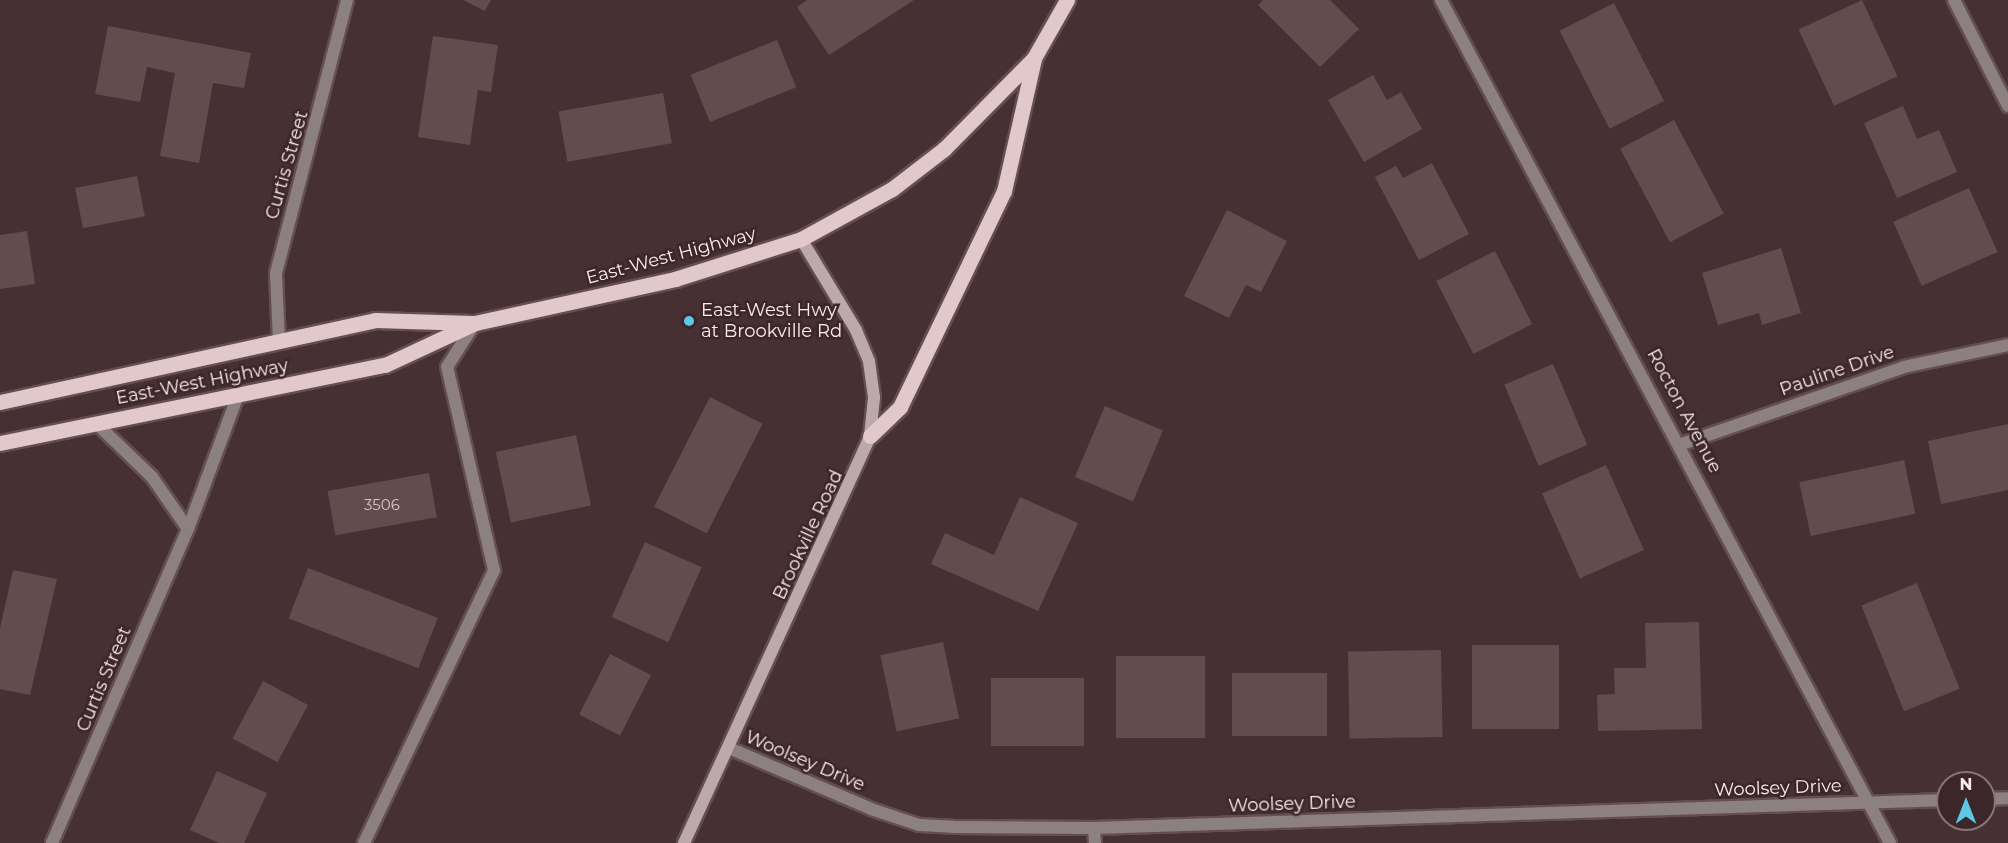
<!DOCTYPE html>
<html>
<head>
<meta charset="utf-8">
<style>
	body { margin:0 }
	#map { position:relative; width:2008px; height:843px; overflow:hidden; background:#473033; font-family:Montserrat,sans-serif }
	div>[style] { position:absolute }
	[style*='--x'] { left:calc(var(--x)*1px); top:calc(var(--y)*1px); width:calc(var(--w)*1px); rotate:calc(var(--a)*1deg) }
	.building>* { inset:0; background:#644b4e; transform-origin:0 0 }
	.roads { filter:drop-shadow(2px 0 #644e51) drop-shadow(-2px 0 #644e51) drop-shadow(0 2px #644e51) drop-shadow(0 -2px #644e51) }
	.lane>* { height:12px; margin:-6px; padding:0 6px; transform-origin:6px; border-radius:6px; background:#8d8081 }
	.street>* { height:12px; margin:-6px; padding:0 6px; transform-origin:6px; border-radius:6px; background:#8d8081 }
	.secondary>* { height:12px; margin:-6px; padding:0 6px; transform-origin:6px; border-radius:6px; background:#bda9ab }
	.primary>* { height:15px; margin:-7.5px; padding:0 7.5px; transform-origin:7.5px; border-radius:7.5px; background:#e2c8cb }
	.dots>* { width:16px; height:16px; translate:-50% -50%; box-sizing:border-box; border:3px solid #3d2629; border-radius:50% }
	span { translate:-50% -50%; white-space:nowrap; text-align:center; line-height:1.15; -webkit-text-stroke:5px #3d2629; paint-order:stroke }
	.number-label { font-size:15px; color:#d6c4c5 }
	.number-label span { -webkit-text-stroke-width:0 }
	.street-label { font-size:18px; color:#fceced }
	.poi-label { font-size:18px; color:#fceced }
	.left { translate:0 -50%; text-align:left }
	.north { position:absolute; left:1936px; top:771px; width:60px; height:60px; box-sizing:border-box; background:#3d2629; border:2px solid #897577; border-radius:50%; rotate:0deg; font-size:16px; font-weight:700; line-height:24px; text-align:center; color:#fceced }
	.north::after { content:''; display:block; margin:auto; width:21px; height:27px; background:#5dc7e8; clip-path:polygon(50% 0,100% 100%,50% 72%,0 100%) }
</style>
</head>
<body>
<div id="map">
	<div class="building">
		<i style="clip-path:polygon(463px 0,491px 0,485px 11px)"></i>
		<i style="clip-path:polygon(807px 0,914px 0,829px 55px,797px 7px)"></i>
		<i style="clip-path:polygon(1263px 0,1330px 0,1359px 29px,1320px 67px,1258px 5px)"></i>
		<i style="left:1862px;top:0;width:84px;height:70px;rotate:65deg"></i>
		<i style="left:1614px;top:3px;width:110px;height:61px;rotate:63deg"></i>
		<i style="clip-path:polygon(108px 26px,251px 53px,244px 88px,213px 83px,199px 163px,160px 156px,175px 73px,147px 67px,140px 102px,95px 94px)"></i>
		<i style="clip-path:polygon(433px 36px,498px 45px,491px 92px,478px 90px,470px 145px,418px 137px)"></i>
		<i style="left:777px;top:40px;width:51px;height:93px;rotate:68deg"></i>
		<i style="clip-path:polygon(1373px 75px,1387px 100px,1401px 92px,1422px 129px,1364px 162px,1328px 100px)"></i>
		<i style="left:663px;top:93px;width:51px;height:106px;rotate:80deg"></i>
		<i style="clip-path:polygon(1903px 106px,1917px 139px,1939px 130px,1957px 172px,1897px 198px,1864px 123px)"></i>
		<i style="left:1674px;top:120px;width:106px;height:61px;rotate:62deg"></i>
		<i style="clip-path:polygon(1432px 163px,1469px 234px,1419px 260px,1375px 177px,1396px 166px,1403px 178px)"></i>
		<i style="left:137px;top:176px;width:41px;height:63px;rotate:79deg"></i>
		<i style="left:1969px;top:188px;width:70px;height:83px;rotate:66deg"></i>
		<i style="clip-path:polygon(1227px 210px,1287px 241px,1261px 292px,1246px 285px,1229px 318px,1184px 296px)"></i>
		<i style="clip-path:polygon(27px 231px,35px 284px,0 289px,0 235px)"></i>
		<i style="clip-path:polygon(1781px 248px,1801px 313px,1762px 325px,1759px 313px,1718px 325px,1702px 273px)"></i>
		<i style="left:1495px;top:251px;width:82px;height:66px;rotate:63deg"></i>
		<i style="left:1553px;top:364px;width:88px;height:53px;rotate:67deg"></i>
		<i style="left:710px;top:397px;width:59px;height:123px;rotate:27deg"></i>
		<i style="left:1105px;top:406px;width:63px;height:77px;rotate:23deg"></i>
		<i style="clip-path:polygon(2008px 424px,2008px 490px,1941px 504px,1928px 441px)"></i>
		<i style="left:576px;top:435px;width:72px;height:82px;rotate:78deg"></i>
		<i style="left:1904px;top:460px;width:55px;height:107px;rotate:78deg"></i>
		<i style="left:1606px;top:465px;width:93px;height:70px;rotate:66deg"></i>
		<i style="left:429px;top:473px;width:45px;height:103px;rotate:80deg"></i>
		<i style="clip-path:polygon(1020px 497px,1078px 523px,1038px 611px,931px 564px,945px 533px,994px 555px)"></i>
		<i style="left:645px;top:542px;width:62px;height:82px;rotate:24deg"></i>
		<i style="left:308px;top:568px;width:139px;height:54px;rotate:21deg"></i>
		<i style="clip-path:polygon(13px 570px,57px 579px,30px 695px,0 689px,0 628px)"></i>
		<i style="left:1917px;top:583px;width:114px;height:60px;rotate:68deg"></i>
		<i style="clip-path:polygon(1699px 622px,1702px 729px,1598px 731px,1597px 695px,1615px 694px,1614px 668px,1646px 668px,1645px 623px)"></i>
		<i style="left:943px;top:642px;width:78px;height:64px;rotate:78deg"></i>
		<i style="left:1472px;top:645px;width:87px;height:84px"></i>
		<i style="left:1441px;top:650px;width:87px;height:93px;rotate:89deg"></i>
		<i style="left:610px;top:654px;width:46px;height:68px;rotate:27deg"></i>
		<i style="left:1116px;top:656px;width:89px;height:82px"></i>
		<i style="left:1232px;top:673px;width:95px;height:63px"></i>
		<i style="left:1084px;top:678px;width:68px;height:93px;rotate:90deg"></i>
		<i style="left:263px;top:681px;width:51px;height:65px;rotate:28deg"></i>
		<i style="clip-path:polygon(217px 771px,267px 793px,244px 843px,219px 843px,190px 830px)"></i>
	</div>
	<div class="roads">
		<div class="lane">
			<i style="--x:364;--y:843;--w:302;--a:-64.5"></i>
			<i style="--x:494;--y:570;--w:208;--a:-103"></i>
			<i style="--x:447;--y:367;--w:52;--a:-57.5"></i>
		</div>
		<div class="street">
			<i style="--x:1441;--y:0;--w:955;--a:61.96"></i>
			<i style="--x:1954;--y:0;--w:119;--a:63"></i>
			<i style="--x:279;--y:342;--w:69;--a:-92.5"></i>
			<i style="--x:276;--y:273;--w:282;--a:-75.4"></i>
			<i style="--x:96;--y:423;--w:78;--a:44"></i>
			<i style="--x:152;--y:477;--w:63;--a:55.3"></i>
			<i style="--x:1682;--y:444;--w:235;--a:-19.1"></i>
			<i style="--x:1904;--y:367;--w:106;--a:-11.9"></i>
			<i style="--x:729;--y:748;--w:155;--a:23.2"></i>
			<i style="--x:871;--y:809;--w:51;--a:18.4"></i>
			<i style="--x:919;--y:825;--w:34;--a:3"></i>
			<i style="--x:953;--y:827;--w:141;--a:0.4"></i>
			<i style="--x:1094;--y:828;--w:854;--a:-1.88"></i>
			<i style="--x:1984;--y:799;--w:24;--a:-2"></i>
			<i style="--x:1094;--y:828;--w:15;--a:86"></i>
			<i style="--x:52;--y:843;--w:342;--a:-66.6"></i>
			<i style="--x:188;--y:529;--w:143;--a:-69.5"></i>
		</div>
		<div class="secondary">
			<i style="--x:684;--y:843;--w:447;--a:-65.4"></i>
			<i style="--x:870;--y:436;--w:39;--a:-84"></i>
			<i style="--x:874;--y:397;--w:36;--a:-98"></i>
			<i style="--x:869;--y:361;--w:34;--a:-113"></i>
			<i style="--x:856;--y:330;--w:106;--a:-121.1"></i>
		</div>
		<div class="primary">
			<i style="--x:0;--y:402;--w:384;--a:-12.3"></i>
			<i style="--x:375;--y:320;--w:97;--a:1.8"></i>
			<i style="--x:870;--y:436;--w:42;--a:-44"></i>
			<i style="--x:900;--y:407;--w:240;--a:-64.3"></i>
			<i style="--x:1004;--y:191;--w:135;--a:-77.2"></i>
			<i style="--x:0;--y:443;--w:393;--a:-11.5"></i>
			<i style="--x:385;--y:365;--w:99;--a:-25"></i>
			<i style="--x:475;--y:323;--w:205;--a:-12.4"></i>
			<i style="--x:675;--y:279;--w:132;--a:-17.6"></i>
			<i style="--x:801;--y:239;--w:104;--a:-28.8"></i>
			<i style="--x:892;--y:189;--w:66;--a:-37.6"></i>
			<i style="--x:944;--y:149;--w:128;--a:-45.3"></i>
			<i style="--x:1034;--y:58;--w:67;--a:-60.4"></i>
		</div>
	</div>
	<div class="dots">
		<i style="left:689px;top:321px;background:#5dc7e8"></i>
	</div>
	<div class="number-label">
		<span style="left:382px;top:505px">3506</span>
	</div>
	<div class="street-label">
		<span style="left:287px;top:165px;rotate:-74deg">Curtis Street</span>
		<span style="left:671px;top:256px;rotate:-15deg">East-West Highway</span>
		<span style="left:1837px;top:371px;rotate:-19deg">Pauline Drive</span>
		<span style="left:202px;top:382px;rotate:-11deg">East-West Highway</span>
		<span style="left:1684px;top:411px;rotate:62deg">Rocton Avenue</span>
		<span style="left:808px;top:535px;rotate:-65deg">Brookville Road</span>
		<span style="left:104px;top:679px;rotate:-67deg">Curtis Street</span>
		<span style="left:805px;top:761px;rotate:23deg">Woolsey Drive</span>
		<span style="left:1778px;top:788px;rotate:-2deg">Woolsey Drive</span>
		<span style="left:1292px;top:804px;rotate:-2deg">Woolsey Drive</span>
	</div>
	<div class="poi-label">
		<span class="left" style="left:701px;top:321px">East-West Hwy<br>at Brookville Rd</span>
	</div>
	<div class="north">N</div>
</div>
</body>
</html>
